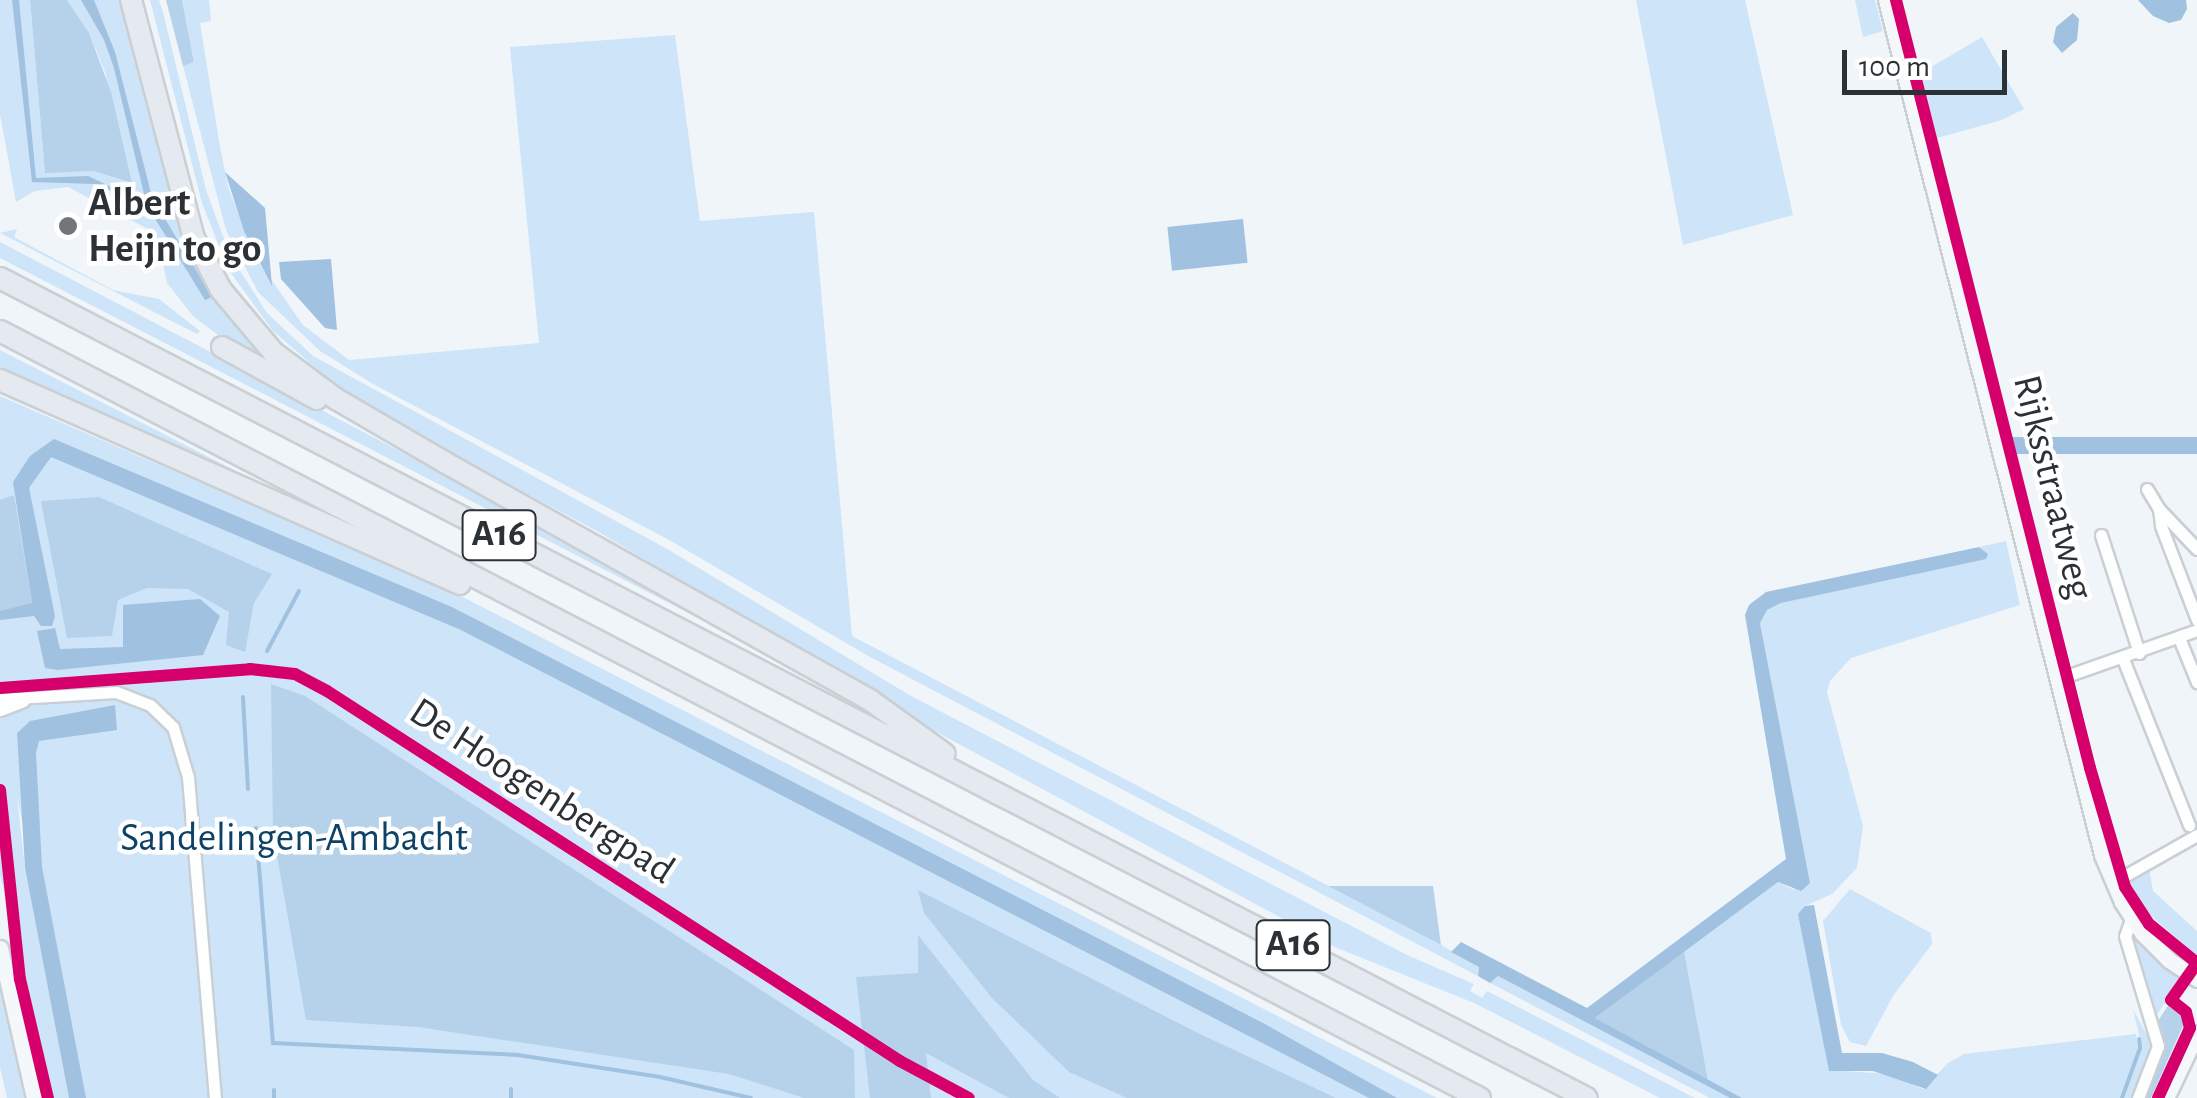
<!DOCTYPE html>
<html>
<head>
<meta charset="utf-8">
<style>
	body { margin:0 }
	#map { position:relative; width:2197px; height:1098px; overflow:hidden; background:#f0f5fa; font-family:"Alegreya Sans",sans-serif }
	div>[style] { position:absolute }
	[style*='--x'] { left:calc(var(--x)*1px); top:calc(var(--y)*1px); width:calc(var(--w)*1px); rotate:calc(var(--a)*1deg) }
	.green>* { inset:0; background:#cee4f9 }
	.forest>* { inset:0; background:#b6d2ea }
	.water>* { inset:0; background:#a0c1df; transform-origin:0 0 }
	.stream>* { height:4px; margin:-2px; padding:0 2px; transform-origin:2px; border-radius:2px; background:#a0c1df }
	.roads { filter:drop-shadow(2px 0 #cacfd4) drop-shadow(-2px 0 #cacfd4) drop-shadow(0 2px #cacfd4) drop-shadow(0 -2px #cacfd4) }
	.street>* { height:11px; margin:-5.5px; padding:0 5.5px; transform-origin:5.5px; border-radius:5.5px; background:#fdfefe }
	.secondary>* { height:15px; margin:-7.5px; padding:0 7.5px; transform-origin:7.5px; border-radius:7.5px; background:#f5f8fa }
	.highway>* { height:20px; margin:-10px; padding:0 10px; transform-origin:10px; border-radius:10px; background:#e4eaf0 }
	.cycleway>* { height:12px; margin:-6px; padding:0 6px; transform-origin:6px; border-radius:6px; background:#d6006c }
	.dots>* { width:28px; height:28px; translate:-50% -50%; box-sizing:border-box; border:5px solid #fff; border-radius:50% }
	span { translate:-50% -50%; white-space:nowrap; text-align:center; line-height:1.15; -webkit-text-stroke:9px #fff; paint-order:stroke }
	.shield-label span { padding:2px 8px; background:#fff; border:2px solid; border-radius:8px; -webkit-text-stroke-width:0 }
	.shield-label { font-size:38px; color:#2c3136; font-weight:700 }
	.poi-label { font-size:40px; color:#2c3136; font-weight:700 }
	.left { translate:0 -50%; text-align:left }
	.street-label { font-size:40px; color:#2c3136 }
	.park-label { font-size:40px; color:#0d4268 }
	.scale { position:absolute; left:1842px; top:50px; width:165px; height:45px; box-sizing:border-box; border:5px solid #2c3136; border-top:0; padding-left:12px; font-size:30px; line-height:35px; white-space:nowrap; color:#2c3136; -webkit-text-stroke:8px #fff; paint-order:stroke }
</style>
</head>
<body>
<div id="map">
	<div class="green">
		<i style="clip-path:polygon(0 0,30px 0,45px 172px,93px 171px,131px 183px,105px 72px,89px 33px,67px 0,128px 0,201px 260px,315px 394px,236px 349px,193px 316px,167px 283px,160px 249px,148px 229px,68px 187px,35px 191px,16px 202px,0 114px)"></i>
		<i style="clip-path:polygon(150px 0,159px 0,163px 12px,206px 190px,230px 255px,267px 313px,313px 356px,669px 550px,911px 696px,1407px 955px,1474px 984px,1470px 991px,1482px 998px,1487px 991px,1695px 1098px,1660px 1098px,1474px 1003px,1337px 948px,931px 729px,595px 530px,400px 426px,339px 388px,273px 331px,228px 269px,202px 203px)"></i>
		<i style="clip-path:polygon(182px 0,209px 0,211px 21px,200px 23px,219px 141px,228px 187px,254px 255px,303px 325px,349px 360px,539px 343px,510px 47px,675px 35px,700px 221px,814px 212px,852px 636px,1441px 945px,1479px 967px,1478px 976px,870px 657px,671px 541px,373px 384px,320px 351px,258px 292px,226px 230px,183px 66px,194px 62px)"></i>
		<i style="clip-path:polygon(1636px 0,1745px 0,1793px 215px,1683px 245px)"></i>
		<i style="clip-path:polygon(1855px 0,1875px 0,1883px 31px,1863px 37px)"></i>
		<i style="clip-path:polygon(1982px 37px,2024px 109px,2002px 120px,1937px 138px,1921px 73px)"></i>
		<i style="clip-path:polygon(17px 229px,14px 237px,113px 290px,159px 299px,200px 331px,197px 334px,0 233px)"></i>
		<i style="clip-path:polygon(0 242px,503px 505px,830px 686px,0 258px)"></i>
		<i style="clip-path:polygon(0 350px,275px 491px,0 374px)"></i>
		<i style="clip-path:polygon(evenodd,0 396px,455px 593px,1437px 1098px,80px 1098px,17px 797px,25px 868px,69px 1098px,52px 1098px,0 875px,0 396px,57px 449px,452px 607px,956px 867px,261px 533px,57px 449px)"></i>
		<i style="clip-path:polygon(2006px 541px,2020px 605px,1851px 658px,1830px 681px,1827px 692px,1863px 826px,1857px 868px,1832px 894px,1805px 906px,1829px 1070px,1889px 1074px,1923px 1089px,1948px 1063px,1964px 1054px,2136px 1034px,2138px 1050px,2121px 1098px,1742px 1098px,1708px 1080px,1684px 951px,1778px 882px,1794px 890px,1806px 864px,1760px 623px,1767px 610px,1781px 603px,1988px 555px,1979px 547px)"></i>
		<i style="clip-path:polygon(2149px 868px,2153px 891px,2197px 931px,2197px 956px,2148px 913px,2130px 883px)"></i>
		<i style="clip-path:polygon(1850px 889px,1931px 933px,1932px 944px,1893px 996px,1866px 1046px,1850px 1042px,1841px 1025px,1823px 921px)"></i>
		<i style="clip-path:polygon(2129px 934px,2180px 981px,2154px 1019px)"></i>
		<i style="clip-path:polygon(1498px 976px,1730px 1098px,1710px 1098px,1490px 983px)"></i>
		<i style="clip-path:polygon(0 988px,26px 1098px,7px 1098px,0 1068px)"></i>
		<i style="clip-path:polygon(2133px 1009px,2150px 1041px,2149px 1060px,2134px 1098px,2124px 1098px,2142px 1047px)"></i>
	</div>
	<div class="forest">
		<i style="clip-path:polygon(30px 0,67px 0,89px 33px,111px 92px,132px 183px,93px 171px,45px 173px)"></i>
		<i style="clip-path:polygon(166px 0,182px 0,194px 62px,183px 66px)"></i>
		<i style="clip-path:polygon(14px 495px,32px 604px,0 611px,0 500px)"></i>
		<i style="clip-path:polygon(99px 497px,272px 574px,254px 603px,245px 652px,226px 645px,229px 612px,188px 589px,147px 588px,118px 600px,112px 636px,67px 638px,41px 501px)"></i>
		<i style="clip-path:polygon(271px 684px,305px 696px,854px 1050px,855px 1098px,804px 1098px,729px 1074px,418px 1027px,306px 1020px,273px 833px)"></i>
		<i style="clip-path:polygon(1328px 886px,1433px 886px,1441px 945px)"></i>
		<i style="clip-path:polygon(918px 890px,1196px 1032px,1336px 1098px,1127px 1098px,1069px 1072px,992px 998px,924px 913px)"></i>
		<i style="clip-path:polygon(918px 935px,1033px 1080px,1060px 1098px,1009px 1098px,926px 1053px,931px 1098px,870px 1098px,856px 977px,918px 973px)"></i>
		<i style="clip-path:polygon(1684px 951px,1708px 1080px,1595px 1018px)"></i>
		<i style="clip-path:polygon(2169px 1004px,2185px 1021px,2151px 1098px,2140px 1098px,2160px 1050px,2156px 1024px)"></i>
	</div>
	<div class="water">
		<i style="clip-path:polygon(12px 0,19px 0,36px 178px,88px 176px,137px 199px,145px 198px,114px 68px,104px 40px,81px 0,94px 0,115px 52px,152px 197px,212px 297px,205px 300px,149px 209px,96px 184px,32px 182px)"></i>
		<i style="clip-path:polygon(2138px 0,2186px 0,2187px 9px,2181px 20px,2169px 23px,2153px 16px)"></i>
		<i style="clip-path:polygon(2073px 13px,2079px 19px,2077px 40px,2062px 53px,2053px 42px,2056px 27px)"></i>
		<i style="clip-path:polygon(225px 172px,265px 208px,272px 286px,244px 231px)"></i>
		<i style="left:1243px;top:219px;width:44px;height:76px;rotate:84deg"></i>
		<i style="clip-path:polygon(331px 259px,337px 330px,325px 328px,281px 279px,279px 262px)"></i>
		<i style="left:2197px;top:437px;width:17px;height:186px;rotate:90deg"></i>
		<i style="clip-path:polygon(54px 439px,452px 607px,1263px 1023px,1397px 1098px,1369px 1098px,461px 630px,51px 457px,29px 488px,55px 616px,52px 626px,41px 626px,34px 616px,0 620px,0 611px,32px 603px,13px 482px,30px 456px)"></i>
		<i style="clip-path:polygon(1979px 547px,1988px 554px,1986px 559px,1781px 603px,1767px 610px,1760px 623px,1810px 883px,1801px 891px,1778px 882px,1595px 1018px,1742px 1098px,1730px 1098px,1498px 976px,1490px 983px,1478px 976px,1479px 967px,1451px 952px,1461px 942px,1587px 1008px,1786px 859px,1745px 615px,1749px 605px,1766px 592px)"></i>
		<i style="clip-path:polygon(200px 599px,220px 616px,203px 655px,58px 670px,45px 668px,37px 631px,55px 628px,60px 649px,123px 647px,123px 605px)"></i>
		<i style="clip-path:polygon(115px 705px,117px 730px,39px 741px,36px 753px,42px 867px,86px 1098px,69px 1098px,25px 868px,17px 733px,30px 721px)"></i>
		<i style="clip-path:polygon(1814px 905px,1842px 1053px,1882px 1053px,1913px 1062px,1938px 1075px,1926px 1089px,1873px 1071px,1829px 1071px,1798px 914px,1805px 906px)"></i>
	</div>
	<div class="stream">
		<i style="--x:267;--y:651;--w:68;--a:-61.9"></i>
		<i style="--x:243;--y:697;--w:92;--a:86.9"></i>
		<i style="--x:256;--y:828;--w:216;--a:85.5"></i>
		<i style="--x:273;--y:1043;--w:245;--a:2.8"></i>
		<i style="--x:518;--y:1055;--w:144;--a:8.8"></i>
		<i style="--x:660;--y:1077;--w:93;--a:13"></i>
		<i style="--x:511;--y:1089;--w:9;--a:90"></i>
		<i style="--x:274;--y:1090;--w:8;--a:90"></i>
		<i style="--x:2122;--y:1098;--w:53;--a:-70.2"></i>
		<i style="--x:2140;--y:1048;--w:9;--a:-96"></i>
	</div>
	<div class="roads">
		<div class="street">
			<i style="--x:2147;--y:489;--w:23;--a:59"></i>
			<i style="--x:2159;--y:509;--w:17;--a:83"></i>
			<i style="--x:2161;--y:526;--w:101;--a:69"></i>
			<i style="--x:2159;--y:509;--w:55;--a:46.5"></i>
			<i style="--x:2101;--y:535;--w:124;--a:72.1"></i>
			<i style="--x:2179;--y:638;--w:48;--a:67.8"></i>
			<i style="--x:2123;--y:659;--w:179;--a:68.3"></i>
			<i style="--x:2058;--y:679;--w:147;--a:-19.4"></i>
			<i style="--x:0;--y:699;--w:116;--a:-3.5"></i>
			<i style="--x:116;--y:692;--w:36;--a:21"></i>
			<i style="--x:150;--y:705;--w:32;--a:44"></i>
			<i style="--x:173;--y:727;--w:52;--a:73.3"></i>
			<i style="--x:188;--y:777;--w:322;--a:85.2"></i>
			<i style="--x:0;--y:710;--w:25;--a:-21"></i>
			<i style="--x:2112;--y:883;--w:98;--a:-29.5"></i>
			<i style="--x:2131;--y:919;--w:18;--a:109"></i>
			<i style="--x:2125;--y:936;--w:115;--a:73.3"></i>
			<i style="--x:2158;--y:1046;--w:56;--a:111"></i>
		</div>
		<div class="secondary">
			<i style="--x:1886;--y:0;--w:882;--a:75.82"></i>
			<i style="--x:2102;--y:855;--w:51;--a:66.9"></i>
			<i style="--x:2122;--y:902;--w:38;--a:57"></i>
			<i style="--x:2143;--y:934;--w:37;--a:45"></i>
			<i style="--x:2169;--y:960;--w:34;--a:34"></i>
			<i style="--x:0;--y:948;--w:154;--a:77.2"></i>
			<i style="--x:2166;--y:1098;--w:72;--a:-64.5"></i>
		</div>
		<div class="highway">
			<i style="--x:131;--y:0;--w:246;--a:75.2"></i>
			<i style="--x:194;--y:238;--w:59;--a:62.6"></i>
			<i style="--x:221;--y:290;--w:81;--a:50"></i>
			<i style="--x:273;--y:352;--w:79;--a:36.7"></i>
			<i style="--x:336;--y:399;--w:127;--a:30.2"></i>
			<i style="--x:446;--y:463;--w:486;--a:29.2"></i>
			<i style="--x:870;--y:700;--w:92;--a:35.8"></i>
			<i style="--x:0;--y:278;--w:1786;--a:27.33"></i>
			<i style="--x:0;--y:331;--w:1667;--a:27.4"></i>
			<i style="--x:222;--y:347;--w:108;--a:28.7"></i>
			<i style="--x:0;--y:380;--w:503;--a:23.92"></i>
		</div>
	</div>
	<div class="cycleway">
		<i style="--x:1896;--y:0;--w:792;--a:75.82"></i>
		<i style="--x:2090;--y:768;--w:124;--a:73.6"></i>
		<i style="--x:2125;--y:887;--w:44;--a:57"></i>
		<i style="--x:2149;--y:924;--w:62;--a:39.1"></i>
		<i style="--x:0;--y:688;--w:251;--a:-4.3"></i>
		<i style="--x:250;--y:669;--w:45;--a:6.3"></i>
		<i style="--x:295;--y:674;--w:36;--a:28"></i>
		<i style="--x:327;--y:691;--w:682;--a:32.85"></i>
		<i style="--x:900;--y:1061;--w:78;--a:28.2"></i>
		<i style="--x:0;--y:790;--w:190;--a:84"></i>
		<i style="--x:20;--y:979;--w:122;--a:76.8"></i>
		<i style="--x:2158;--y:1098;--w:77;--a:-65.4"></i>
		<i style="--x:2190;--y:1028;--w:16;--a:-104"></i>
		<i style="--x:2186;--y:1012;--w:19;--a:-141"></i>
		<i style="--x:2171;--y:1000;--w:45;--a:-54.9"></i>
	</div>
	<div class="dots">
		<i style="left:68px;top:226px;background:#71767b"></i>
	</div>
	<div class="shield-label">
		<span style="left:499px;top:535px">A16</span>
		<span style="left:1293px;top:945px">A16</span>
	</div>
	<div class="poi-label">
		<span class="left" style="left:88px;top:226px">Albert<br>Heijn to go</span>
	</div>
	<div class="street-label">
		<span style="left:2053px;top:487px;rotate:76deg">Rijksstraatweg</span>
		<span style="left:542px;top:791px;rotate:33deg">De Hoogenbergpad</span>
	</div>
	<div class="park-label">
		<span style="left:294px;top:838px">Sandelingen-Ambacht</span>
	</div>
	<div class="scale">100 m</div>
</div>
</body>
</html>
